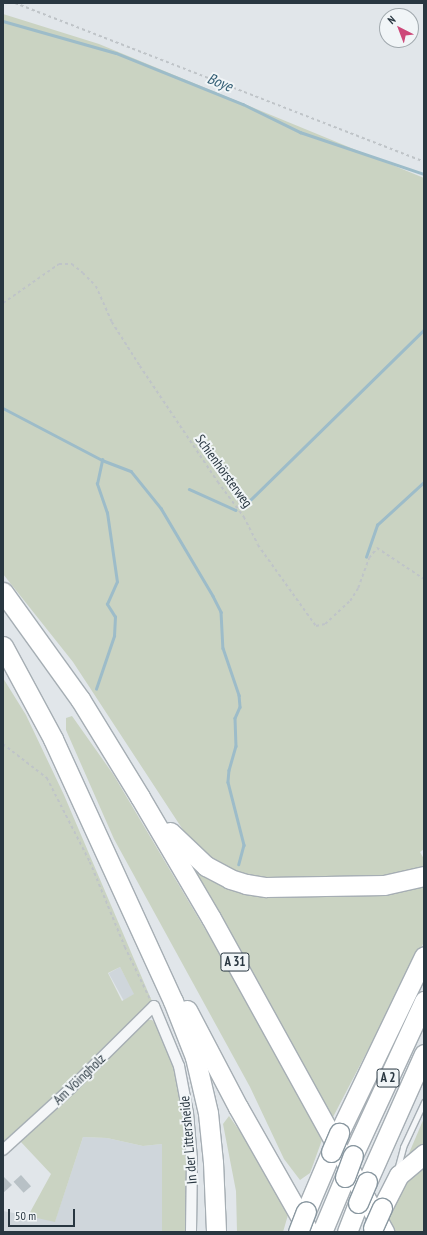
<!DOCTYPE html>
<html>
<head>
<meta charset="utf-8">
<style>
	body { margin:0 }
	#map { position:relative; width:427px; height:1235px; overflow:hidden; background:#e1e6ea; font-family:"PT Sans Narrow",sans-serif }
	div>[style] { position:absolute }
	[style*='--x'] { left:calc(var(--x)*1px); top:calc(var(--y)*1px); width:calc(var(--w)*1px); rotate:calc(var(--a)*1deg) }
	.built>* { inset:0; background:#cfd6db; transform-origin:0 0 }
	.green>* { inset:0; background:#cad3c2 }
	.stream>* { height:2.5px; margin:-1.25px; padding:0 1.25px; transform-origin:1.25px; border-radius:1.25px; background:#9dbcc9 }
	.building>* { inset:0; background:#b8c1c6; transform-origin:0 0 }
	.path>* { height:1.5px; margin-top:-0.75px; transform-origin:0; background:repeating-linear-gradient(90deg,#bfc4c8 0 3px,transparent 0 6px) }
	.roads { filter:drop-shadow(1px 0 #a6aeb4) drop-shadow(-1px 0 #a6aeb4) drop-shadow(0 1px #a6aeb4) drop-shadow(0 -1px #a6aeb4) }
	.service>* { height:5px; margin:-2.5px; padding:0 2.5px; transform-origin:2.5px; border-radius:2.5px; background:#f4f6f8 }
	.minor>* { height:10px; margin:-5px; padding:0 5px; transform-origin:5px; border-radius:5px; background:#f4f6f8 }
	.motorway>* { height:19px; margin:-9.5px; padding:0 9.5px; transform-origin:9.5px; border-radius:9.5px; background:#fff }
	.bridges { filter:drop-shadow(1px 0 #8997a0) drop-shadow(-1px 0 #8997a0) drop-shadow(0 1px #8997a0) drop-shadow(0 -1px #8997a0) }
	.motorway-bridge>* { height:19px; margin:-9.5px; padding:0 9.5px; transform-origin:9.5px; border-radius:9.5px; background:#fff }
	span { translate:-50% -50%; white-space:nowrap; text-align:center; line-height:1.15; -webkit-text-stroke:4px #f1f5f7; paint-order:stroke }
	.shield-label span { padding:1px 3px; background:#f1f5f7; border:1px solid; border-radius:3px; -webkit-text-stroke-width:0 }
	.shield-label { font-size:13px; color:#293741; font-weight:700 }
	.street-label { font-size:14px; color:#293741 }
	.water-label { font-size:15px; color:#345f75; font-style:italic }
	.frame { position:absolute; inset:0; border:4px solid #293741; pointer-events:none }
	.north { position:absolute; left:379px; top:8px; width:40px; height:40px; box-sizing:border-box; background:#f1f5f7; border:1px solid #a1a9ae; border-radius:50%; rotate:318deg; font-size:11px; font-weight:700; line-height:16px; text-align:center; color:#293741 }
	.north::after { content:''; display:block; margin:auto; width:14px; height:18px; background:#cd4879; clip-path:polygon(50% 0,100% 100%,50% 72%,0 100%) }
	.scale { position:absolute; left:8px; top:1209px; width:67px; height:18px; box-sizing:border-box; border:2px solid #293741; border-top:0; padding-left:5px; font-size:12px; line-height:14px; white-space:nowrap; color:#293741; -webkit-text-stroke:3px #f1f5f7; paint-order:stroke }
</style>
</head>
<body>
<div id="map">
	<div class="built">
		<i style="left:120px;top:967px;width:31px;height:13px;rotate:61deg"></i>
		<i style="clip-path:polygon(83px 1137px,107px 1138px,143px 1146px,162px 1144px,162px 1232px,3px 1232px,3px 1211px,55px 1221px)"></i>
	</div>
	<div class="green">
		<i style="clip-path:polygon(3px 14px,99px 44px,424px 178px,424px 849px,420px 852px,424px 859px,424px 868px,375px 879px,270px 882px,214px 867px,187px 836px,73px 662px,3px 574px)"></i>
		<i style="clip-path:polygon(evenodd,3px 678px,26px 715px,64px 795px,154px 1006px,3px 1150px,3px 678px,120px 967px,134px 994px,122px 1001px,108px 973px,120px 967px)"></i>
		<i style="clip-path:polygon(72px 716px,113px 774px,215px 946px,322px 1140px,310px 1173px,300px 1180px,284px 1159px,250px 1087px,114px 839px,66px 730px,66px 718px)"></i>
		<i style="clip-path:polygon(183px 855px,213px 879px,424px 882px,424px 942px,332px 1119px)"></i>
		<i style="clip-path:polygon(146px 1020px,152px 1020px,157px 1025px,173px 1059px,188px 1136px,188px 1232px,162px 1232px,162px 1144px,143px 1146px,107px 1138px,83px 1137px,55px 1222px,28px 1216px,51px 1174px,20px 1141px)"></i>
		<i style="clip-path:polygon(229px 1116px,249px 1144px,288px 1215px,283px 1232px,237px 1232px,236px 1191px,223px 1124px)"></i>
		<i style="clip-path:polygon(424px 1118px,424px 1232px,383px 1232px,404px 1165px)"></i>
	</div>
	<div class="stream">
		<i style="--x:3;--y:21;--w:117;--a:15.8"></i>
		<i style="--x:116;--y:53;--w:137;--a:21.9"></i>
		<i style="--x:243;--y:104;--w:64;--a:26.2"></i>
		<i style="--x:300;--y:132;--w:131;--a:18.7"></i>
		<i style="--x:3;--y:408;--w:112;--a:27.7"></i>
		<i style="--x:102;--y:460;--w:31;--a:21"></i>
		<i style="--x:131;--y:471;--w:48;--a:51"></i>
		<i style="--x:161;--y:508;--w:102;--a:59.4"></i>
		<i style="--x:213;--y:596;--w:18;--a:63"></i>
		<i style="--x:221;--y:612;--w:36;--a:87"></i>
		<i style="--x:223;--y:648;--w:50;--a:71.2"></i>
		<i style="--x:239;--y:695;--w:12;--a:85"></i>
		<i style="--x:240;--y:707;--w:12;--a:114"></i>
		<i style="--x:235;--y:718;--w:28;--a:88"></i>
		<i style="--x:236;--y:746;--w:25;--a:106"></i>
		<i style="--x:229;--y:770;--w:12;--a:95"></i>
		<i style="--x:228;--y:782;--w:65;--a:75.7"></i>
		<i style="--x:244;--y:845;--w:20;--a:105"></i>
		<i style="--x:189;--y:489;--w:51;--a:24.1"></i>
		<i style="--x:245;--y:505;--w:250;--a:-44.4"></i>
		<i style="--x:366;--y:557;--w:34;--a:-71"></i>
		<i style="--x:377;--y:525;--w:64;--a:-42.5"></i>
		<i style="--x:96;--y:689;--w:56;--a:-71.2"></i>
		<i style="--x:114;--y:636;--w:19;--a:-87"></i>
		<i style="--x:115;--y:617;--w:15;--a:-122"></i>
		<i style="--x:107;--y:604;--w:24;--a:-66"></i>
		<i style="--x:117;--y:582;--w:70;--a:-98.2"></i>
		<i style="--x:107;--y:513;--w:31;--a:-109"></i>
		<i style="--x:97;--y:484;--w:25;--a:-78"></i>
	</div>
	<div class="building">
		<i style="left:21px;top:1175px;width:15px;height:10px;rotate:48deg"></i>
		<i style="clip-path:polygon(3px 1176px,12px 1185px,3px 1193px)"></i>
	</div>
	<div class="path">
		<i style="--x:15;--y:3;--w:439;--a:21.2"></i>
		<i style="--x:3;--y:303;--w:68;--a:-34.9"></i>
		<i style="--x:59;--y:264;--w:13;--a:0"></i>
		<i style="--x:72;--y:264;--w:14;--a:39"></i>
		<i style="--x:83;--y:273;--w:18;--a:45"></i>
		<i style="--x:96;--y:286;--w:39;--a:66"></i>
		<i style="--x:112;--y:322;--w:52;--a:57.5"></i>
		<i style="--x:140;--y:366;--w:140;--a:56.1"></i>
		<i style="--x:218;--y:482;--w:44;--a:53.4"></i>
		<i style="--x:244;--y:517;--w:31;--a:63"></i>
		<i style="--x:258;--y:545;--w:100;--a:54.4"></i>
		<i style="--x:316;--y:626;--w:9;--a:-13"></i>
		<i style="--x:325;--y:624;--w:34;--a:-43"></i>
		<i style="--x:350;--y:601;--w:15;--a:-58"></i>
		<i style="--x:358;--y:588;--w:32;--a:-70"></i>
		<i style="--x:369;--y:558;--w:13;--a:-51"></i>
		<i style="--x:377;--y:548;--w:56;--a:33.4"></i>
		<i style="--x:3;--y:744;--w:56;--a:37.7"></i>
		<i style="--x:47;--y:778;--w:94;--a:62.9"></i>
		<i style="--x:90;--y:862;--w:92;--a:67.6"></i>
		<i style="--x:125;--y:947;--w:58;--a:64.3"></i>
	</div>
	<div class="roads">
		<div class="service">
			<i style="--x:397;--y:1170;--w:24;--a:-75"></i>
			<i style="--x:403;--y:1147;--w:50;--a:-65"></i>
		</div>
		<div class="minor">
			<i style="--x:3;--y:1150;--w:91;--a:-42.3"></i>
			<i style="--x:70;--y:1089;--w:118;--a:-44.7"></i>
			<i style="--x:154;--y:1006;--w:65;--a:67.4"></i>
			<i style="--x:179;--y:1066;--w:48;--a:79.2"></i>
			<i style="--x:188;--y:1113;--w:47;--a:85.1"></i>
			<i style="--x:192;--y:1160;--w:72;--a:90.8"></i>
		</div>
		<div class="motorway">
			<i style="--x:3;--y:592;--w:132;--a:54.3"></i>
			<i style="--x:80;--y:699;--w:115;--a:58.5"></i>
			<i style="--x:140;--y:797;--w:140;--a:59.6"></i>
			<i style="--x:211;--y:918;--w:359;--a:61.1"></i>
			<i style="--x:3;--y:646;--w:106;--a:61.7"></i>
			<i style="--x:53;--y:739;--w:288;--a:65.4"></i>
			<i style="--x:173;--y:1001;--w:60;--a:68.6"></i>
			<i style="--x:195;--y:1057;--w:57;--a:76.9"></i>
			<i style="--x:208;--y:1113;--w:49;--a:84.2"></i>
			<i style="--x:213;--y:1162;--w:70;--a:87.5"></i>
			<i style="--x:170;--y:832;--w:50;--a:43.4"></i>
			<i style="--x:206;--y:866;--w:27;--a:28"></i>
			<i style="--x:230;--y:879;--w:17;--a:17"></i>
			<i style="--x:246;--y:884;--w:20;--a:9"></i>
			<i style="--x:266;--y:887;--w:118;--a:-1"></i>
			<i style="--x:384;--y:885;--w:41;--a:-12.7"></i>
			<i style="--x:187;--y:1010;--w:110;--a:62.3"></i>
			<i style="--x:238;--y:1107;--w:144;--a:60.4"></i>
			<i style="--x:339;--y:1133;--w:196;--a:-64.3"></i>
			<i style="--x:353;--y:1155;--w:170;--a:-65.2"></i>
			<i style="--x:367;--y:1182;--w:140;--a:-66"></i>
			<i style="--x:382;--y:1208;--w:37;--a:-63"></i>
			<i style="--x:399;--y:1175;--w:33;--a:-40"></i>
			<i style="--x:306;--y:1211;--w:64;--a:-67"></i>
			<i style="--x:322;--y:1232;--w:60;--a:-67.3"></i>
			<i style="--x:347;--y:1232;--w:31;--a:-69"></i>
		</div>
	</div>
	<div class="bridges">
		<div class="motorway-bridge">
			<i style="--x:331;--y:1152;--w:21;--a:-67"></i>
			<i style="--x:345;--y:1177;--w:23;--a:-70"></i>
			<i style="--x:358;--y:1203;--w:23;--a:-67"></i>
			<i style="--x:373;--y:1228;--w:22;--a:-66"></i>
			<i style="--x:298;--y:1232;--w:22;--a:-69"></i>
		</div>
	</div>
	<div class="shield-label">
		<span style="left:235px;top:962px">A 31</span>
		<span style="left:388px;top:1078px">A 2</span>
	</div>
	<div class="street-label">
		<span style="left:224px;top:471px;rotate:54deg">Schienhörsterweg</span>
		<span style="left:79px;top:1079px;rotate:-44deg">Am Vöingholz</span>
		<span style="left:188px;top:1140px;rotate:-95deg">In der Littersheide</span>
	</div>
	<div class="water-label">
		<span style="left:220px;top:82px;rotate:22deg">Boye</span>
	</div>
	<div class="frame"></div>
	<div class="north">N</div>
	<div class="scale">50 m</div>
</div>
</body>
</html>
